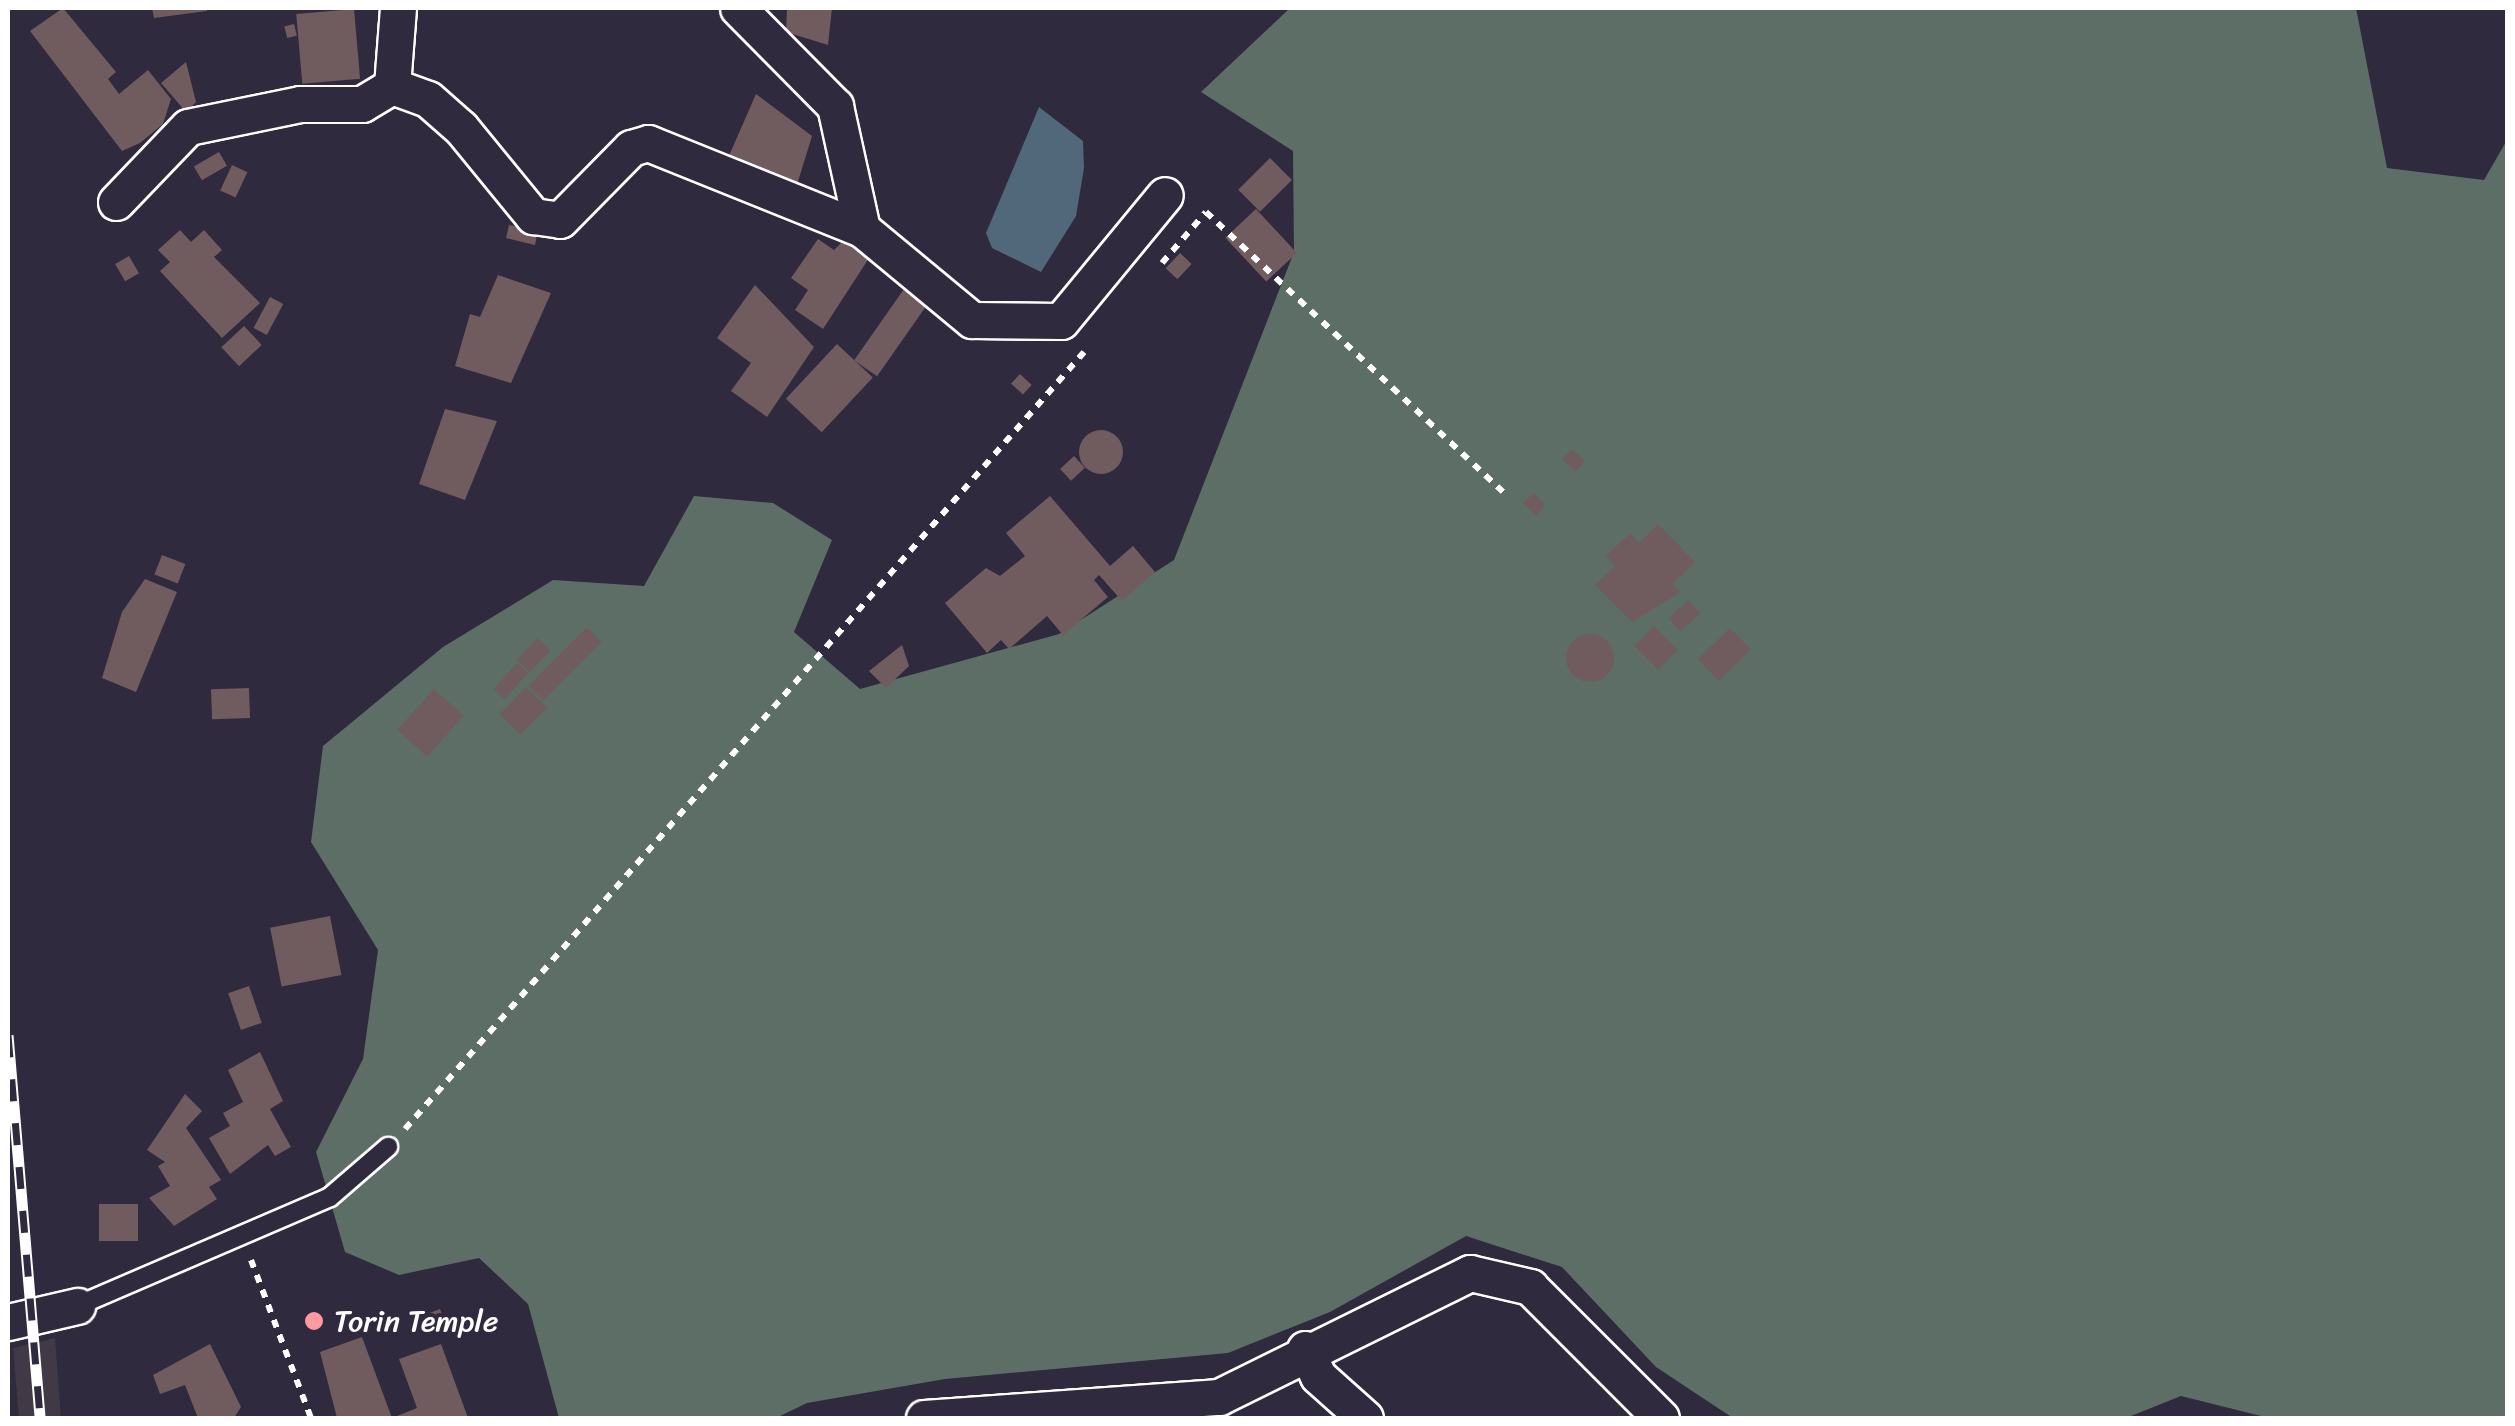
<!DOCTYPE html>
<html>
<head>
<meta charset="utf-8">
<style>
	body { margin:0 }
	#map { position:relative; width:2515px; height:1426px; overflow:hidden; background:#2f2a3d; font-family:Sriracha,sans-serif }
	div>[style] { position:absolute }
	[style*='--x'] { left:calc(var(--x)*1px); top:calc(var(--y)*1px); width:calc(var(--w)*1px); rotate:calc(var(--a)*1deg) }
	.built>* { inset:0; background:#423947 }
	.green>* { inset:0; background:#5d6e66 }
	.water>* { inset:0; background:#51687b }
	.building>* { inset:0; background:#705c5e; transform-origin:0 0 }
	.round { border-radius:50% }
	.path>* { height:6px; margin-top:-3px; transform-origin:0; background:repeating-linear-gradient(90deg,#fff 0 8px,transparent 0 16px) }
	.roads { filter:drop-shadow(2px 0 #fff) drop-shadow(-2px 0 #fff) drop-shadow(0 2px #fff) drop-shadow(0 -2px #fff) }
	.service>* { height:18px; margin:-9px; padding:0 9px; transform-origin:9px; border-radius:9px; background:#2f2a3d }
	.minor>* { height:35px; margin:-17.5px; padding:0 17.5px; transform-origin:17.5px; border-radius:17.5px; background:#2f2a3d }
	.rail>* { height:11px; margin-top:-5.5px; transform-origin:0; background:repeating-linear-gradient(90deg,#2f2a3d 0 22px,#fff 0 44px); box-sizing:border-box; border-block:2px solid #fff }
	.dots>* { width:28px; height:28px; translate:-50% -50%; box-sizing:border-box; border:5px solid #2f2a3d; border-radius:50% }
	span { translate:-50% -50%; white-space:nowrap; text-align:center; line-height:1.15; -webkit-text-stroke:8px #2f2a3d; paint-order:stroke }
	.poi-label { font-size:30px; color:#fff }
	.left { translate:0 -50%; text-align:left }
	.frame { position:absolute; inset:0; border:10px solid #fff; pointer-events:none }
</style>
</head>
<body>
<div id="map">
	<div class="built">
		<i style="clip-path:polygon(55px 1338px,61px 1418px,19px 1418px,13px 1348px)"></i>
	</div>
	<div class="green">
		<i style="clip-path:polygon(1290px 8px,2356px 8px,2387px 168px,2484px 180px,2507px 140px,2507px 1418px,2269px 1418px,2181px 1396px,2126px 1418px,1733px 1418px,1656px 1367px,1562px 1267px,1466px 1236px,1330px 1312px,1228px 1353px,945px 1379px,807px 1403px,776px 1418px,559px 1418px,528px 1304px,479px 1258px,399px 1275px,345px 1252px,316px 1152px,363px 1059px,378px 950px,311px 842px,323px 746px,443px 647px,553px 580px,644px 586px,694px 496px,773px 503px,832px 540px,794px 632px,860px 689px,1059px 634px,1174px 560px,1294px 252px,1293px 151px,1201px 92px)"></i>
	</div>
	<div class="water">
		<i style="clip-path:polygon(1039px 107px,1083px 141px,1084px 168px,1076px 216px,1041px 272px,992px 248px,986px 233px)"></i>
	</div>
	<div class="building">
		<i style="clip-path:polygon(63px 8px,116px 72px,108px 79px,119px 94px,148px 70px,171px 99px,163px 124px,140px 143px,122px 151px,30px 31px)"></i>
		<i style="clip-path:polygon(152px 8px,207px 8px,207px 11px,154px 18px)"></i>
		<i style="clip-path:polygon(787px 8px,832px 8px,828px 45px,786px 32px)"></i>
		<i style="left:354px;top:9px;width:70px;height:58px;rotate:85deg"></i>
		<i style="left:294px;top:24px;width:12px;height:10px;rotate:76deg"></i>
		<i style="clip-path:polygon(186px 62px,196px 102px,186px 112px,161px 83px)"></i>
		<i style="clip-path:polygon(756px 94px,812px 136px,796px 188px,728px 158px)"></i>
		<i style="left:219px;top:152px;width:16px;height:29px;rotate:60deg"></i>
		<i style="left:1270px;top:158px;width:31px;height:45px;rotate:45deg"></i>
		<i style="left:232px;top:165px;width:17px;height:28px;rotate:25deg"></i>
		<i style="left:1256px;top:209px;width:60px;height:42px;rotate:47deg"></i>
		<i style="clip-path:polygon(509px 225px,538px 230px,535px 245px,506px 238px)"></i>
		<i style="clip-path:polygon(180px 230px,191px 242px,204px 230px,222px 250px,214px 257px,260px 303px,222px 338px,160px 271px,170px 262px,158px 250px)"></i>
		<i style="clip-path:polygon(846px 238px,871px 255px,823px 329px,795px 310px,808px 290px,791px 278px,818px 239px,834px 250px)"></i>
		<i style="left:1180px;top:253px;width:16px;height:21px;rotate:43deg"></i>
		<i style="left:129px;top:256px;width:20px;height:16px;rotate:60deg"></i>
		<i style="clip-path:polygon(498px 275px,551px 293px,511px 383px,455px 366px,470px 314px,480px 317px)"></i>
		<i style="clip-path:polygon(755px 285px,814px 347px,767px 417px,731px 391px,751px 363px,717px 338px)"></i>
		<i style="left:904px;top:289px;width:28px;height:87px;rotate:35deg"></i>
		<i style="left:270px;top:297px;width:15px;height:35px;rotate:28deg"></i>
		<i style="left:244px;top:326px;width:26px;height:31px;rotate:47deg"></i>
		<i style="left:837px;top:344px;width:49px;height:75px;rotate:43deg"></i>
		<i style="left:1020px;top:374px;width:16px;height:13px;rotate:43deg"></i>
		<i style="clip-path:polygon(445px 409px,497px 421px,465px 500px,419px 484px)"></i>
		<i class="round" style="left:1079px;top:430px;width:44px;height:44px"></i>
		<i style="left:1572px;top:449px;width:18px;height:14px;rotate:43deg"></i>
		<i style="left:1074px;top:456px;width:16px;height:19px;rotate:47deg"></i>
		<i style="clip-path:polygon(1534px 493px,1545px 505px,1536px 516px,1523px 503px)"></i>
		<i style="clip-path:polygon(1050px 496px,1110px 566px,1133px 546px,1155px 572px,1122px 601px,1099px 575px,1094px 580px,1108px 597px,1063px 635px,1047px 616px,1009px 649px,1001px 640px,987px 653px,945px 603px,986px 568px,1000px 576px,1025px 556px,1006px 533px)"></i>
		<i style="clip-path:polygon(1658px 524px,1695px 562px,1672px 584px,1681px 592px,1632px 622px,1595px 585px,1615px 566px,1606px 556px,1630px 533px,1639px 543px)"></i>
		<i style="left:162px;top:555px;width:25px;height:21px;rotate:21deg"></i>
		<i style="clip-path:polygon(145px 579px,177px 592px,136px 692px,102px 678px,122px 612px)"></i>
		<i style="left:1688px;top:600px;width:18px;height:27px;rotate:47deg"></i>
		<i style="left:1654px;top:626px;width:34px;height:28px;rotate:45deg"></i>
		<i style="left:587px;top:627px;width:21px;height:83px;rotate:45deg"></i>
		<i style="left:1730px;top:628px;width:30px;height:45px;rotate:46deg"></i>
		<i class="round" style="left:1566px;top:634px;width:48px;height:48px"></i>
		<i style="left:538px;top:638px;width:18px;height:30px;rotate:45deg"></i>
		<i style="clip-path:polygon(902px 645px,909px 666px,886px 688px,869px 671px)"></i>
		<i style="left:517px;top:663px;width:15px;height:35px;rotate:42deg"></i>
		<i style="left:526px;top:687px;width:29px;height:38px;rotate:44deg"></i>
		<i style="left:249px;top:688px;width:30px;height:38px;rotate:88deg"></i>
		<i style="left:434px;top:689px;width:40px;height:55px;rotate:42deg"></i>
		<i style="left:330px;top:916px;width:60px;height:61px;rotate:79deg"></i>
		<i style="left:249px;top:986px;width:39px;height:22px;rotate:71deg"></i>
		<i style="clip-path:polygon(260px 1052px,283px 1101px,270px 1109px,291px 1147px,275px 1156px,268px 1145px,230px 1174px,209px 1138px,230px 1126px,223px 1113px,243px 1102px,228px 1070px)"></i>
		<i style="clip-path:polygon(185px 1094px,202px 1111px,186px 1128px,221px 1180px,209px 1187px,217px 1199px,174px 1226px,149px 1198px,170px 1186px,158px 1166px,165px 1162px,147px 1150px)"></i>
		<i style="left:99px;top:1204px;width:39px;height:37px"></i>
		<i style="left:440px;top:1309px;width:14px;height:16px;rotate:69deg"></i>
		<i style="clip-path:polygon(362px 1337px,392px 1418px,417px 1408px,399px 1359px,441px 1344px,468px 1418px,337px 1418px,320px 1352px)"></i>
		<i style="clip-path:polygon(210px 1344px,241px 1407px,234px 1418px,198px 1418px,185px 1385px,160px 1394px,153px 1375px)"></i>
	</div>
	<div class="path">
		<i style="--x:1162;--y:263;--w:67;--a:-49.2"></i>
		<i style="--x:1206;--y:212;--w:411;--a:43.3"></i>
		<i style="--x:405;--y:1129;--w:1032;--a:-48.85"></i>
		<i style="--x:251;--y:1260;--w:169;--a:69.2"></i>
	</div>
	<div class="roads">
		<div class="service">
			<i style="--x:77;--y:1306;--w:275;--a:-23.3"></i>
			<i style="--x:330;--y:1197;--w:77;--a:-40.8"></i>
		</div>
		<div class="minor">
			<i style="--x:738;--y:8;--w:138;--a:45.3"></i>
			<i style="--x:835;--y:106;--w:126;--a:77.6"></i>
			<i style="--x:862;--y:229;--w:143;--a:39.6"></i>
			<i style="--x:972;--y:320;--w:89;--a:0.6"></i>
			<i style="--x:1061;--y:321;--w:163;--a:-50.5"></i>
			<i style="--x:392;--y:86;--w:38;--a:20"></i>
			<i style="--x:428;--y:99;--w:44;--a:41.3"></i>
			<i style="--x:461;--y:128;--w:114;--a:50.7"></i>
			<i style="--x:533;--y:216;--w:27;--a:8"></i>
			<i style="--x:560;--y:220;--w:101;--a:-45.4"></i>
			<i style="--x:631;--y:148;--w:18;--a:-16"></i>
			<i style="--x:648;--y:143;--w:231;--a:21.9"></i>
			<i style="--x:116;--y:202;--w:104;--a:-46.2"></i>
			<i style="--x:188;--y:127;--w:114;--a:-11.6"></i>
			<i style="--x:300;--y:104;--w:62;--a:0"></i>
			<i style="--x:362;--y:104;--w:35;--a:-31"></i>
			<i style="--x:392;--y:86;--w:78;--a:-85.6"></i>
			<i style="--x:8;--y:1322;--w:71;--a:-13.1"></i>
			<i style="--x:1305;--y:1349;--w:30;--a:64"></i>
			<i style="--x:1318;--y:1376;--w:63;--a:41.8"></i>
			<i style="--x:924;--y:1418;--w:296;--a:-4.1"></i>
			<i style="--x:1219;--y:1397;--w:280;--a:-26.3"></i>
			<i style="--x:1470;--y:1273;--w:62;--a:13.1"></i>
			<i style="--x:1530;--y:1287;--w:185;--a:45"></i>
		</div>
	</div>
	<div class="rail">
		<i style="--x:8;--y:1035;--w:384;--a:85.2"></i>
	</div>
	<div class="dots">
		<i style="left:314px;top:1321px;background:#ff9aa2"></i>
	</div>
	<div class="poi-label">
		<span class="left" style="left:334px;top:1321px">Torin Temple</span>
	</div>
	<div class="frame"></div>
</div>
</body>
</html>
